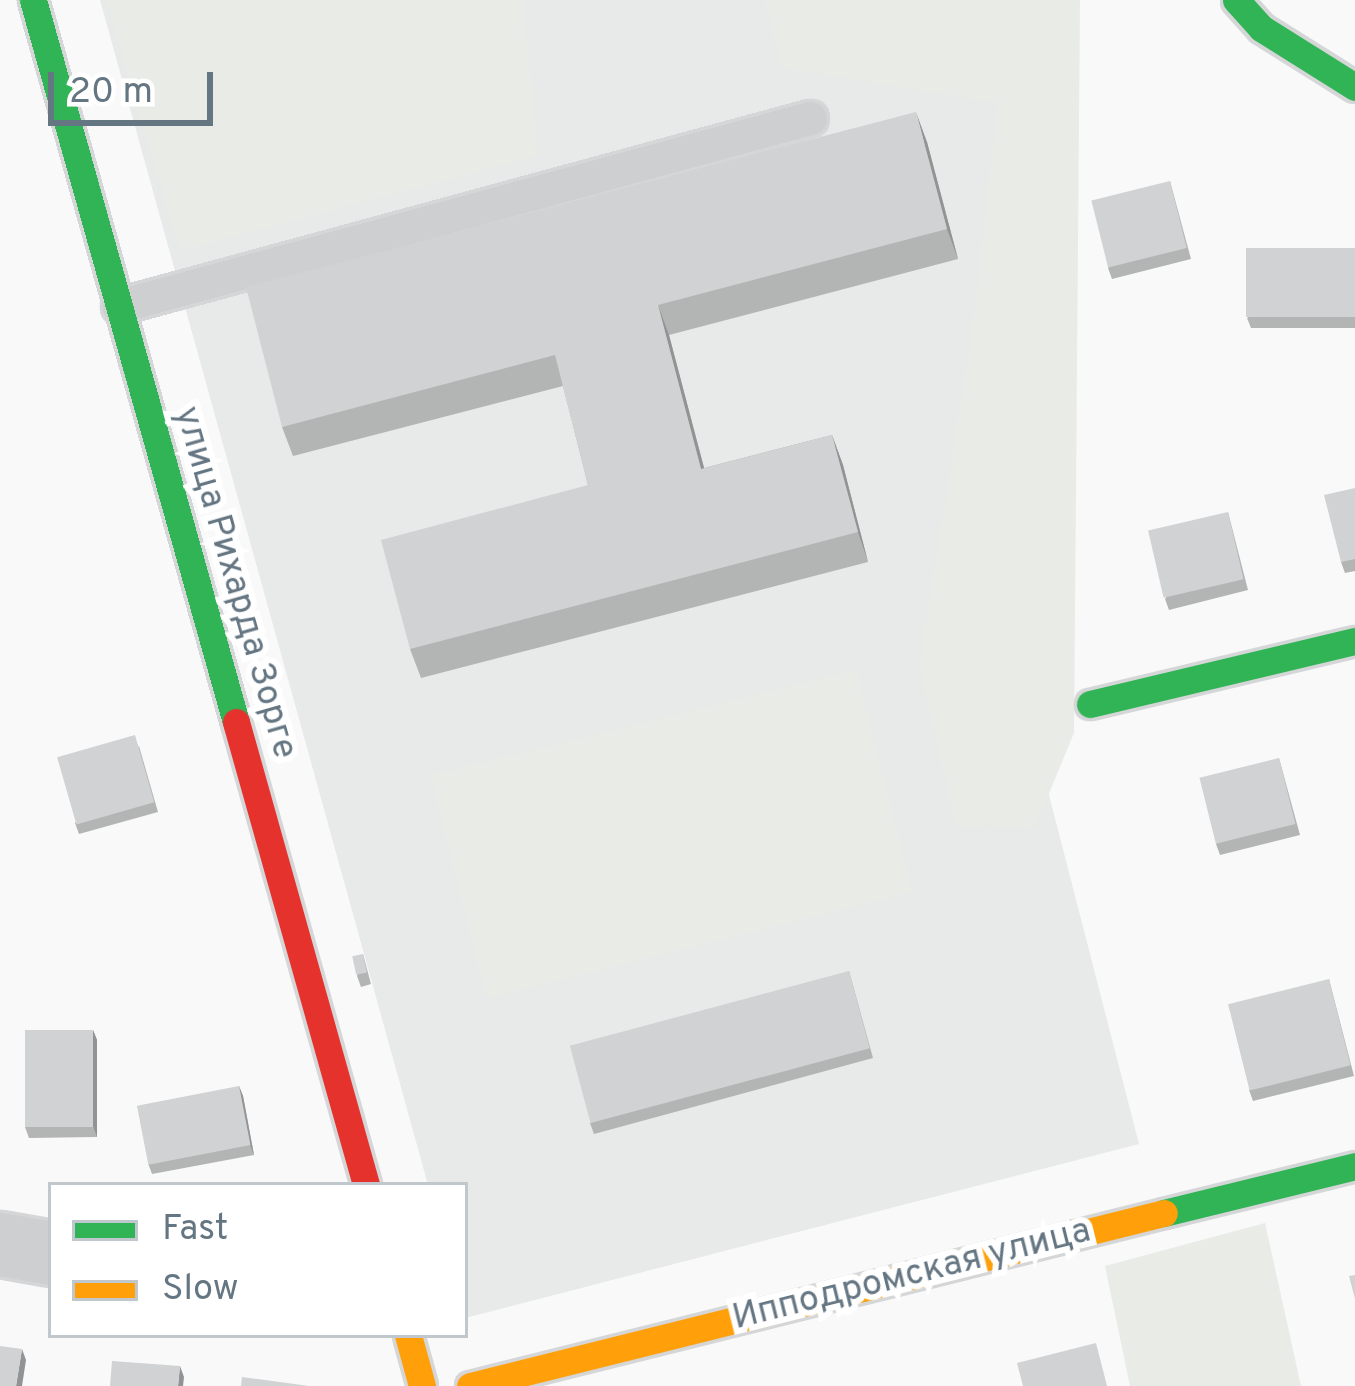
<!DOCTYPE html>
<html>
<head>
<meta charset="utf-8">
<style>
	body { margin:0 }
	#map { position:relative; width:1355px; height:1386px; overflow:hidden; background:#f9f9f9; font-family:Overpass,sans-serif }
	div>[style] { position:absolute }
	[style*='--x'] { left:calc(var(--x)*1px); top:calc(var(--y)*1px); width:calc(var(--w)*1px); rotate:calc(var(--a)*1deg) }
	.built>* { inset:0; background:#e8e9e9 }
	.green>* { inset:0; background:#e8ebe6; transform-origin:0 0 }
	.roads { filter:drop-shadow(3px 0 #d5d6d7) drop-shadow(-3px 0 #d5d6d7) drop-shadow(0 3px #d5d6d7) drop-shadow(0 -3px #d5d6d7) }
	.lane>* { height:33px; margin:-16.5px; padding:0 16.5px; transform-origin:16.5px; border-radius:16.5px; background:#cecfd0 }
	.street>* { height:63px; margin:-31.5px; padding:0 31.5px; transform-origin:31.5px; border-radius:31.5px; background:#cecfd0 }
	.fast>* { height:27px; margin:-13.5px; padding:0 13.5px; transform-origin:13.5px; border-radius:13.5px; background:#30b455 }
	.slow>* { height:27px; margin:-13.5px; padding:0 13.5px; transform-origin:13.5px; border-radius:13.5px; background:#ff9f0a }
	.jam>* { height:27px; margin:-13.5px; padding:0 13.5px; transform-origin:13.5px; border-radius:13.5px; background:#e5322d }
	.wall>* { inset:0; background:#b3b5b5 }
	.shaded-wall>* { inset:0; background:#929394 }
	.building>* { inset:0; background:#d0d2d3; transform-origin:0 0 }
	span { translate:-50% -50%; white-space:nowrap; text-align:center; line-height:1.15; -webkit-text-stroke:12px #fff; paint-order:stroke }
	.street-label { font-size:36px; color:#657683 }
	.legend { position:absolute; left:48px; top:1182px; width:420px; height:156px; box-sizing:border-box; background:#fff; border:3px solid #c1c8cd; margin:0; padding:15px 21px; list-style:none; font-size:36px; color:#657683 }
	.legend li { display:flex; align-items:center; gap:24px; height:60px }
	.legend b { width:60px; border:3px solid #c1c8cd }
	.scale { position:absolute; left:48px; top:72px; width:165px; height:54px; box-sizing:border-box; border:6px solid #657683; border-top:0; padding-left:15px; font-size:36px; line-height:42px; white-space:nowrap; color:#657683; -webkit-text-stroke:9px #fff; paint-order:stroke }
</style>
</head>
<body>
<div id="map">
	<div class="built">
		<i style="clip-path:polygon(100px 0,1074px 0,1032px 729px,1139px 1144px,465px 1318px,465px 1185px,428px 1185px)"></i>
	</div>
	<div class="green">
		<i style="clip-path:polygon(106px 0,523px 0,538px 156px,180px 251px)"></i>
		<i style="clip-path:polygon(765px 0,1080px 0,1074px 733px,1035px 827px,956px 826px,919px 665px,972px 331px,998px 103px,781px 68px)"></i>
		<i style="left:856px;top:669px;width:230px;height:438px;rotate:76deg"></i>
		<i style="clip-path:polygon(1265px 1223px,1301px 1386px,1130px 1386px,1105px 1266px)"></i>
	</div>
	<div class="roads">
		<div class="lane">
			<i style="--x:119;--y:306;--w:716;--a:-15.22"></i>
		</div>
		<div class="street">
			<i style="--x:0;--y:1244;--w:52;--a:10"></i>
		</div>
		<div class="fast">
			<i style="--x:33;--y:0;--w:750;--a:74.3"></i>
			<i style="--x:1236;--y:0;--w:38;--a:48"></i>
			<i style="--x:1261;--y:28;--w:111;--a:32.1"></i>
			<i style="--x:1090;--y:704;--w:272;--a:-13.4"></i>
			<i style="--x:1164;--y:1213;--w:197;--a:-13.8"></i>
		</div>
		<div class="slow">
			<i style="--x:408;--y:1335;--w:53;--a:74.6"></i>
			<i style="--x:470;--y:1386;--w:715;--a:-14"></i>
		</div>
		<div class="jam">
			<i style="--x:236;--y:722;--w:481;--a:74.3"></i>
		</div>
	</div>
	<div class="wall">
		<i style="clip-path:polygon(927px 142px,958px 259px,669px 335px,704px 468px,832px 435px,843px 465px,868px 562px,421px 678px,410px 649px,588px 485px,563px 386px,293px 456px,282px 427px)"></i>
		<i style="clip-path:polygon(1170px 181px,1191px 259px,1112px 279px,1108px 268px)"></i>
		<i style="clip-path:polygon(1355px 248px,1355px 328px,1251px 328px,1247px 318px)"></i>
		<i style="clip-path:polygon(1355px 488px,1355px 571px,1345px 573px,1341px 562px)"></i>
		<i style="clip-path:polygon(1228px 512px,1248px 590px,1169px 610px,1165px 599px)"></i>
		<i style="clip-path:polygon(139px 746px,158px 812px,79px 834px,75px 823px)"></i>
		<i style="clip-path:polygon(1279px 758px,1300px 835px,1220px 855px,1216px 844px)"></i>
		<i style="clip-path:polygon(363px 954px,371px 984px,361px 987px,357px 976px)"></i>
		<i style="clip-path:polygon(849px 971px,873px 1058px,594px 1134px,590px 1123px)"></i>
		<i style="clip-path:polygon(1329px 979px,1354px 1076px,1253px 1101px,1249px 1090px)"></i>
		<i style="clip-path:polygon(93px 1030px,97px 1040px,97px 1137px,29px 1138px,25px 1127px)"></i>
		<i style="clip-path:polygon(239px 1086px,243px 1096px,254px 1155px,152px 1174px,148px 1163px)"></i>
	</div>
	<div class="shaded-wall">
		<i style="clip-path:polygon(916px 112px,927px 142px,958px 259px,947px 229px)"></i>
		<i style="clip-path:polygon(658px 305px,669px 335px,712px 498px,701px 469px)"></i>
		<i style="clip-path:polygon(832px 435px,843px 465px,868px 562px,858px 532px)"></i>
		<i style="clip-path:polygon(93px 1030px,97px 1040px,97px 1137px,93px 1126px)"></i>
		<i style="clip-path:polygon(239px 1086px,243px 1096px,254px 1155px,250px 1145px)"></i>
		<i style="clip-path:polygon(22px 1349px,26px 1360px,22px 1386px,16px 1386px)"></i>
		<i style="clip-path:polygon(180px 1366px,184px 1377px,183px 1386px,178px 1386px)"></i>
	</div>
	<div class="building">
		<i style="clip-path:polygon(916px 112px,947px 229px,658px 305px,701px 469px,832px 435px,858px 532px,410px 649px,381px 540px,588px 485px,555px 355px,282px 427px,246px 287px)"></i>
		<i style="left:1170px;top:181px;width:69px;height:81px;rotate:76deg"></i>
		<i style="left:1355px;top:248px;width:69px;height:109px;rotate:90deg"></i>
		<i style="clip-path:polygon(1355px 488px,1355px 559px,1341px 562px,1324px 495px)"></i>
		<i style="left:1228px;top:512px;width:69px;height:82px;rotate:77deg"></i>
		<i style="left:135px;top:735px;width:70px;height:81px;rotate:74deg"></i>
		<i style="left:1279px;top:758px;width:68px;height:82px;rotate:76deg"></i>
		<i style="left:363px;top:954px;width:19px;height:11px;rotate:78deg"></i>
		<i style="left:849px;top:971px;width:80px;height:289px;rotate:75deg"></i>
		<i style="left:1329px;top:979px;width:89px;height:104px;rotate:76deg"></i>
		<i style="left:25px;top:1030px;width:68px;height:97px"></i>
		<i style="left:239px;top:1086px;width:60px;height:104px;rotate:79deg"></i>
		<i style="clip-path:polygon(1355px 1275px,1355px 1299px,1349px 1276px)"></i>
		<i style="clip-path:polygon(1096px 1343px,1107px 1386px,1023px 1386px,1017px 1363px)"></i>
		<i style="clip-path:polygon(0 1346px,22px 1349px,16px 1386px,0 1386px)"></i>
		<i style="clip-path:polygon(112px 1361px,180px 1366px,178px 1386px,110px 1386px)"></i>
		<i style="clip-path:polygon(242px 1377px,309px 1386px,241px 1386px)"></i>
	</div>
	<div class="street-label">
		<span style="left:234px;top:583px;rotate:74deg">улица Рихарда Зорге</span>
		<span style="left:912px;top:1276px;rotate:-14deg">Ипподромская улица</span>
	</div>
	<ul class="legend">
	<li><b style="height:15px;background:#30b455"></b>Fast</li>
	<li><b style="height:15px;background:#ff9f0a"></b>Slow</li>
	</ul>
	<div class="scale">20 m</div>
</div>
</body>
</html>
